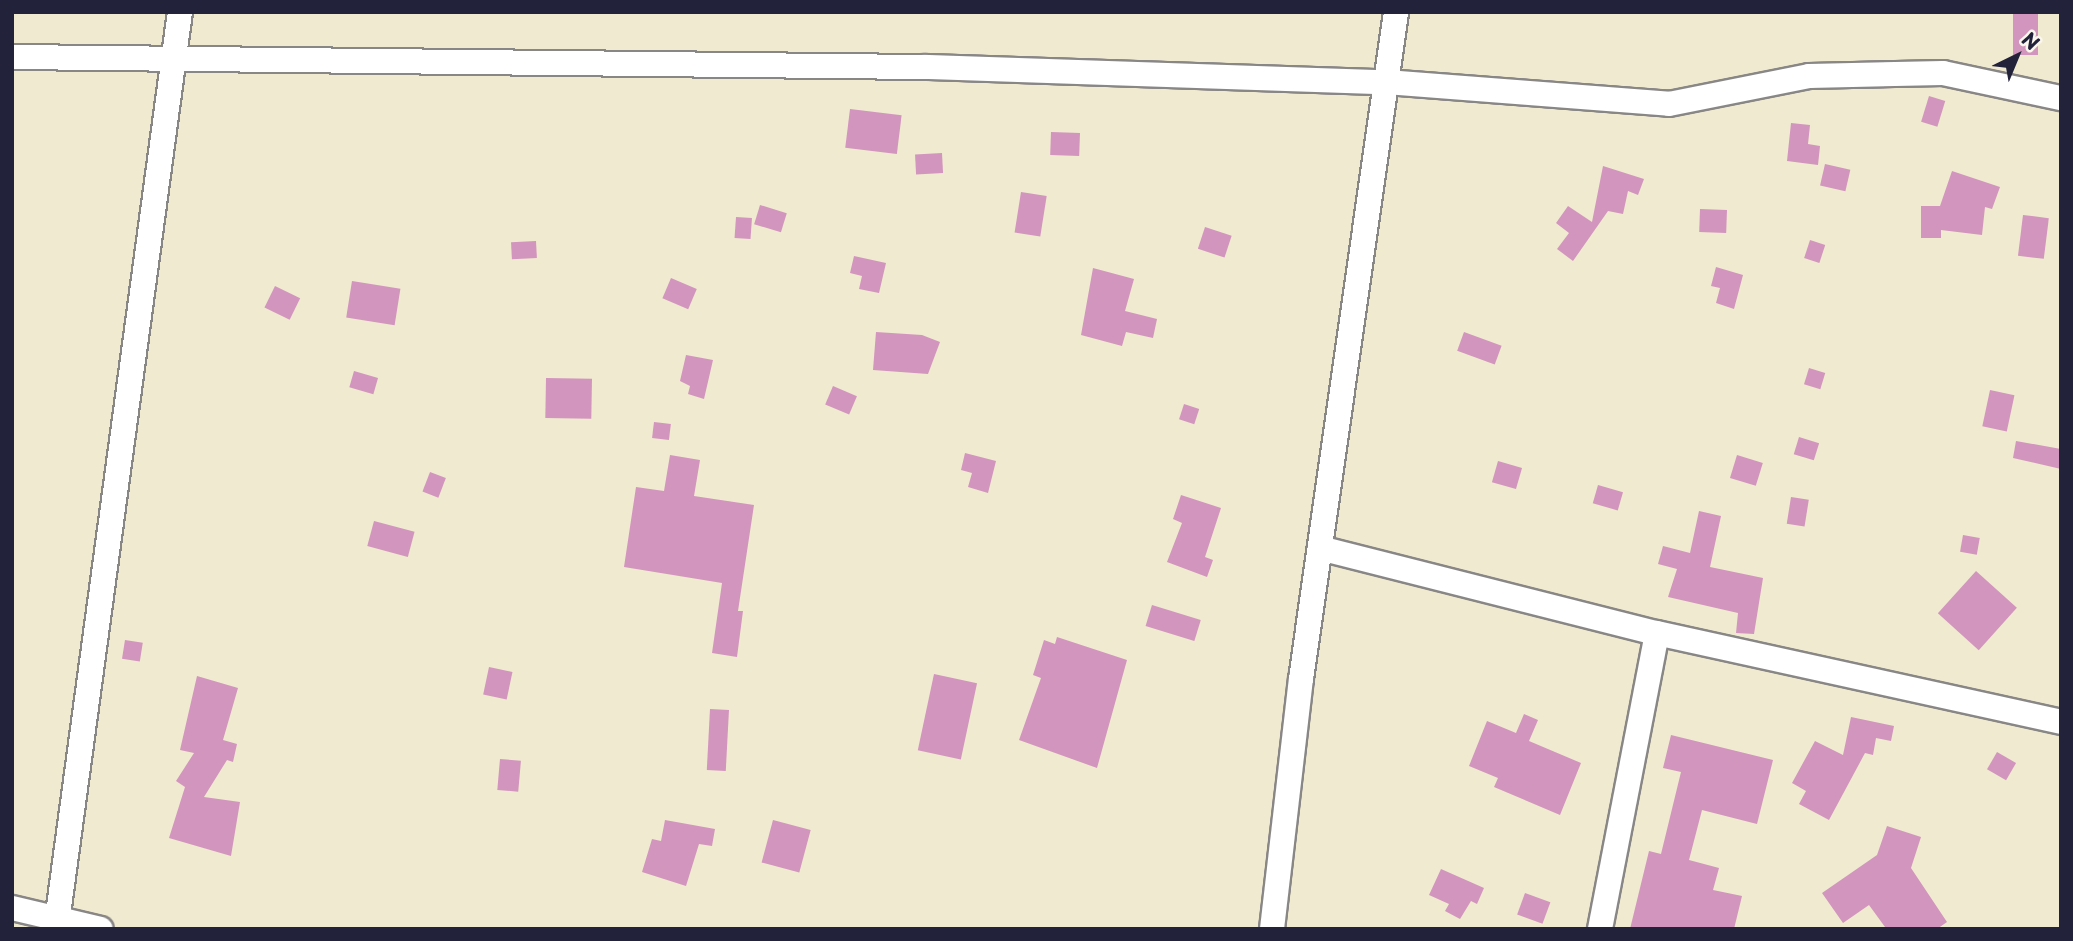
<!DOCTYPE html>
<html>
<head>
<meta charset="utf-8">
<style>
	body { margin:0 }
	#map { position:relative; width:2073px; height:941px; overflow:hidden; background:#f0ead0; font-family:"Playpen Sans",sans-serif }
	div>[style] { position:absolute }
	[style*='--x'] { left:calc(var(--x)*1px); top:calc(var(--y)*1px); width:calc(var(--w)*1px); rotate:calc(var(--a)*1deg) }
	.building>* { inset:0; background:#d295bd; transform-origin:0 0 }
	.roads { filter:drop-shadow(2px 0 #898686) drop-shadow(-2px 0 #898686) drop-shadow(0 2px #898686) drop-shadow(0 -2px #898686) }
	.minor>* { height:24px; margin:-12px; padding:0 12px; transform-origin:12px; border-radius:12px; background:#fff }
	span { translate:-50% -50%; white-space:nowrap; text-align:center; line-height:1.15; -webkit-text-stroke:7px #fbf7ec; paint-order:stroke }
	.frame { position:absolute; inset:0; border:14px solid #22223b; pointer-events:none }
	.north { position:absolute; left:1982px; top:21px; width:70px; height:70px; -webkit-text-stroke:5px #fbf7ec; paint-order:stroke; rotate:43deg; font-size:19px; font-weight:700; line-height:28px; text-align:center; color:#22223b }
	.north::after { content:''; display:block; margin:auto; width:24px; height:32px; background:#22223b; clip-path:polygon(50% 0,100% 100%,50% 72%,0 100%) }
</style>
</head>
<body>
<div id="map">
	<div class="building">
		<i style="left:2013px;top:12px;width:25px;height:43px"></i>
		<i style="left:1929px;top:96px;width:17px;height:27px;rotate:17deg"></i>
		<i style="left:850px;top:109px;width:52px;height:39px;rotate:7deg"></i>
		<i style="clip-path:polygon(1791px 123px,1810px 125px,1808px 144px,1820px 146px,1818px 165px,1787px 161px)"></i>
		<i style="left:1051px;top:132px;width:29px;height:23px;rotate:2deg"></i>
		<i style="left:942px;top:153px;width:20px;height:27px;rotate:87deg"></i>
		<i style="left:1825px;top:164px;width:26px;height:22px;rotate:13deg"></i>
		<i style="clip-path:polygon(1603px 166px,1644px 179px,1638px 195px,1628px 191px,1623px 214px,1608px 211px,1573px 261px,1557px 249px,1569px 233px,1556px 223px,1568px 206px,1592px 222px)"></i>
		<i style="clip-path:polygon(1952px 171px,2000px 187px,1992px 209px,1985px 207px,1982px 235px,1941px 230px,1941px 238px,1921px 238px,1921px 206px,1940px 206px)"></i>
		<i style="left:1021px;top:192px;width:26px;height:41px;rotate:9deg"></i>
		<i style="left:760px;top:205px;width:28px;height:20px;rotate:17deg"></i>
		<i style="left:1700px;top:209px;width:27px;height:23px;rotate:2deg"></i>
		<i style="left:2023px;top:215px;width:26px;height:41px;rotate:7deg"></i>
		<i style="left:736px;top:217px;width:16px;height:21px;rotate:4deg"></i>
		<i style="left:1205px;top:227px;width:28px;height:23px;rotate:18deg"></i>
		<i style="left:1810px;top:240px;width:16px;height:19px;rotate:18deg"></i>
		<i style="left:536px;top:241px;width:17px;height:25px;rotate:87deg"></i>
		<i style="clip-path:polygon(854px 256px,886px 263px,879px 293px,859px 289px,862px 276px,850px 273px)"></i>
		<i style="clip-path:polygon(1716px 267px,1743px 275px,1734px 309px,1716px 303px,1720px 288px,1711px 286px)"></i>
		<i style="clip-path:polygon(1093px 268px,1134px 279px,1125px 311px,1157px 319px,1153px 338px,1126px 332px,1122px 346px,1081px 335px)"></i>
		<i style="left:671px;top:278px;width:28px;height:22px;rotate:23deg"></i>
		<i style="left:352px;top:281px;width:49px;height:37px;rotate:9deg"></i>
		<i style="left:275px;top:286px;width:28px;height:24px;rotate:26deg"></i>
		<i style="clip-path:polygon(876px 332px,922px 335px,940px 342px,928px 374px,873px 370px)"></i>
		<i style="left:1464px;top:332px;width:40px;height:20px;rotate:20deg"></i>
		<i style="clip-path:polygon(686px 355px,713px 360px,704px 399px,688px 394px,690px 386px,680px 381px)"></i>
		<i style="left:1809px;top:368px;width:17px;height:17px;rotate:17deg"></i>
		<i style="left:354px;top:371px;width:25px;height:17px;rotate:16deg"></i>
		<i style="left:546px;top:378px;width:46px;height:40px;rotate:1deg"></i>
		<i style="left:833px;top:386px;width:26px;height:20px;rotate:23deg"></i>
		<i style="left:1990px;top:390px;width:25px;height:37px;rotate:12deg"></i>
		<i style="left:1184px;top:404px;width:16px;height:16px;rotate:18deg"></i>
		<i style="left:654px;top:422px;width:17px;height:16px;rotate:7deg"></i>
		<i style="left:1799px;top:437px;width:21px;height:18px;rotate:17deg"></i>
		<i style="clip-path:polygon(2016px 441px,2061px 449px,2061px 469px,2013px 458px)"></i>
		<i style="clip-path:polygon(965px 453px,996px 461px,988px 493px,968px 487px,972px 473px,961px 470px)"></i>
		<i style="clip-path:polygon(670px 455px,700px 460px,694px 496px,754px 505px,738px 611px,743px 611px,737px 657px,712px 653px,722px 583px,624px 567px,636px 487px,664px 491px)"></i>
		<i style="left:1737px;top:455px;width:27px;height:24px;rotate:17deg"></i>
		<i style="left:1498px;top:461px;width:25px;height:22px;rotate:16deg"></i>
		<i style="left:430px;top:472px;width:17px;height:21px;rotate:21deg"></i>
		<i style="left:1598px;top:485px;width:26px;height:19px;rotate:16deg"></i>
		<i style="clip-path:polygon(1181px 495px,1221px 508px,1205px 557px,1213px 560px,1207px 577px,1167px 562px,1182px 523px,1173px 519px)"></i>
		<i style="left:1791px;top:497px;width:18px;height:27px;rotate:9deg"></i>
		<i style="clip-path:polygon(1699px 511px,1721px 516px,1710px 567px,1763px 578px,1754px 634px,1736px 633px,1738px 613px,1668px 597px,1677px 569px,1658px 564px,1663px 546px,1690px 553px)"></i>
		<i style="left:374px;top:521px;width:42px;height:26px;rotate:15deg"></i>
		<i style="left:1963px;top:535px;width:17px;height:17px;rotate:10deg"></i>
		<i style="left:1976px;top:571px;width:55px;height:57px;rotate:42deg"></i>
		<i style="left:1152px;top:605px;width:51px;height:22px;rotate:17deg"></i>
		<i style="clip-path:polygon(1057px 637px,1127px 660px,1097px 768px,1019px 740px,1041px 678px,1033px 675px,1044px 640px,1055px 644px)"></i>
		<i style="left:125px;top:640px;width:18px;height:19px;rotate:9deg"></i>
		<i style="left:489px;top:667px;width:24px;height:28px;rotate:12deg"></i>
		<i style="left:934px;top:674px;width:44px;height:78px;rotate:12deg"></i>
		<i style="clip-path:polygon(197px 676px,238px 688px,223px 740px,237px 744px,233px 762px,227px 760px,204px 797px,240px 802px,231px 856px,169px 838px,185px 787px,176px 781px,194px 753px,180px 750px)"></i>
		<i style="left:710px;top:709px;width:19px;height:61px;rotate:3deg"></i>
		<i style="clip-path:polygon(1524px 714px,1538px 720px,1529px 741px,1581px 763px,1560px 815px,1494px 787px,1498px 778px,1469px 766px,1487px 721px,1516px 733px)"></i>
		<i style="clip-path:polygon(1851px 717px,1894px 726px,1891px 741px,1876px 738px,1873px 755px,1865px 753px,1829px 820px,1799px 804px,1806px 791px,1792px 783px,1815px 741px,1843px 755px)"></i>
		<i style="clip-path:polygon(1671px 735px,1773px 760px,1757px 824px,1702px 810px,1689px 860px,1719px 868px,1713px 890px,1742px 896px,1734px 929px,1630px 929px,1649px 851px,1661px 854px,1681px 772px,1663px 768px)"></i>
		<i style="left:1997px;top:752px;width:22px;height:20px;rotate:30deg"></i>
		<i style="left:500px;top:759px;width:21px;height:31px;rotate:5deg"></i>
		<i style="clip-path:polygon(665px 820px,715px 829px,712px 846px,699px 844px,686px 886px,642px 872px,652px 839px,661px 841px)"></i>
		<i style="left:773px;top:820px;width:39px;height:44px;rotate:15deg"></i>
		<i style="clip-path:polygon(1887px 826px,1921px 837px,1911px 868px,1947px 922px,1937px 929px,1885px 927px,1869px 905px,1843px 923px,1822px 893px,1877px 855px)"></i>
		<i style="clip-path:polygon(1441px 869px,1484px 888px,1477px 904px,1471px 901px,1460px 919px,1445px 911px,1449px 904px,1429px 895px)"></i>
		<i style="left:1525px;top:893px;width:27px;height:23px;rotate:20deg"></i>
	</div>
	<div class="roads">
		<div class="minor">
			<i style="--x:12;--y:57;--w:914;--a:0.63"></i>
			<i style="--x:926;--y:67;--w:460;--a:1.9"></i>
			<i style="--x:1386;--y:82;--w:284;--a:4.4"></i>
			<i style="--x:1669;--y:104;--w:143;--a:-11.3"></i>
			<i style="--x:1809;--y:76;--w:134;--a:-1.3"></i>
			<i style="--x:1943;--y:73;--w:121;--a:12"></i>
			<i style="--x:1320;--y:548;--w:348;--a:14.2"></i>
			<i style="--x:1657;--y:633;--w:414;--a:12.4"></i>
			<i style="--x:12;--y:908;--w:91;--a:13.3"></i>
			<i style="--x:56;--y:929;--w:925;--a:-82.3"></i>
			<i style="--x:1272;--y:929;--w:252;--a:-83.4"></i>
			<i style="--x:1301;--y:679;--w:674;--a:-81.89"></i>
			<i style="--x:1600;--y:929;--w:301;--a:-79.1"></i>
		</div>
	</div>
	<div class="frame"></div>
	<div class="north">N</div>
</div>
</body>
</html>
